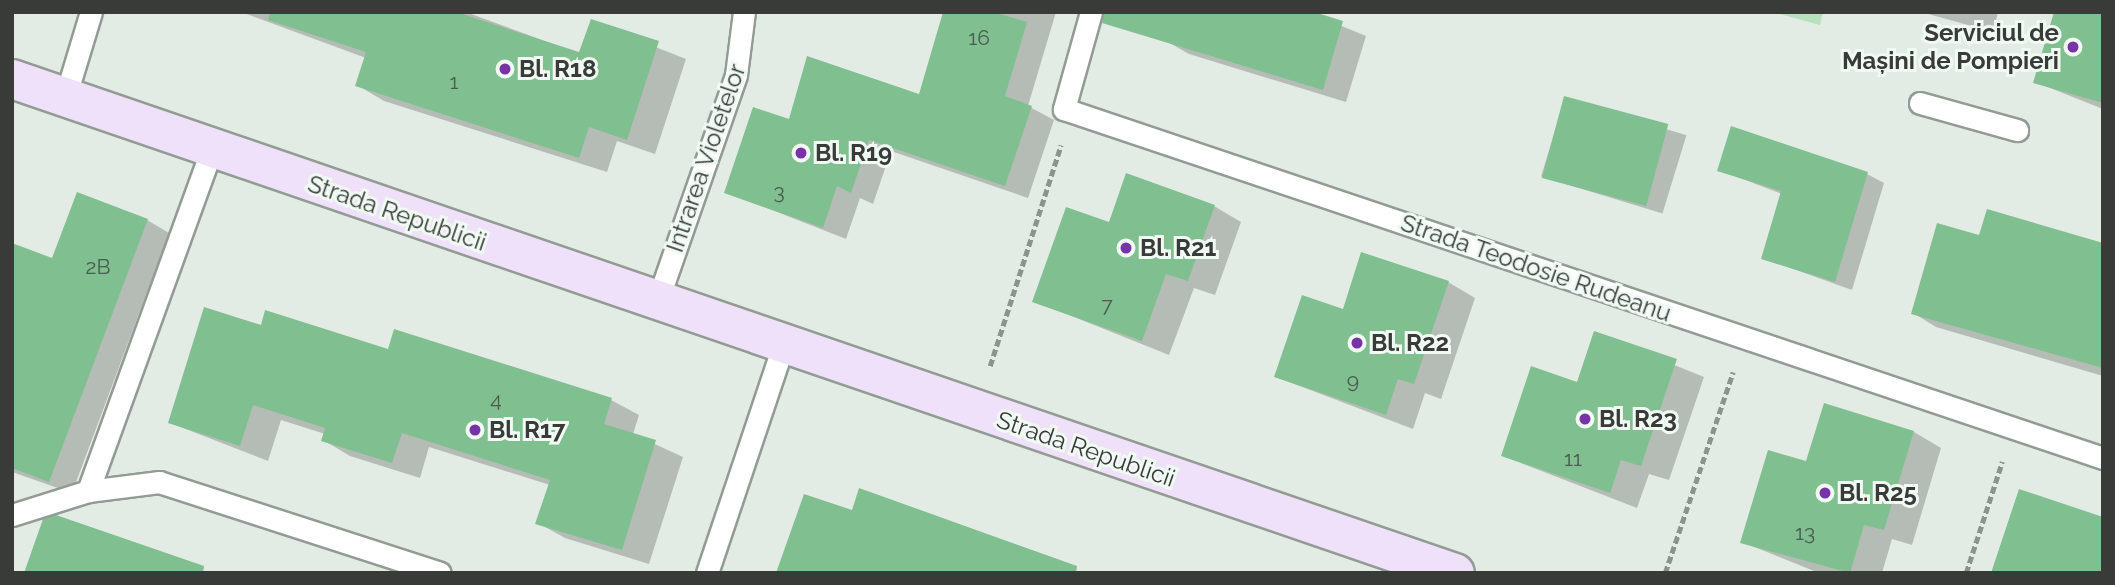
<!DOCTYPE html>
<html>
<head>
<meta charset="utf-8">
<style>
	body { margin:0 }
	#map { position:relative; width:2115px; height:585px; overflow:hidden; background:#e3ece4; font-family:Raleway,sans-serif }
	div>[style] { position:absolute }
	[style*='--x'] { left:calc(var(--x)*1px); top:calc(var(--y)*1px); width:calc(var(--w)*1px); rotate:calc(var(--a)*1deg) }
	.green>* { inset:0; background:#b5e1bd }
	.shadow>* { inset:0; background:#0003; transform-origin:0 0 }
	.building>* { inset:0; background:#80bf8f; transform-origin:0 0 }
	.path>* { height:4.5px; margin-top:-2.25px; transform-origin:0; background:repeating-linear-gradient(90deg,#8c928c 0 7px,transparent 0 10.5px) }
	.roads { filter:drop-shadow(2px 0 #929b94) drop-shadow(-2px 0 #929b94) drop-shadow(0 2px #929b94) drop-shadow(0 -2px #929b94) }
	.service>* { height:21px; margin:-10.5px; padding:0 10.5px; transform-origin:10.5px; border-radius:10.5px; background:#fff }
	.secondary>* { height:38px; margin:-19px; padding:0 19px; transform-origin:19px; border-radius:19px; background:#eee1f9 }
	.dots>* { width:19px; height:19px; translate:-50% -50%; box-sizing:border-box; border:4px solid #f0faf2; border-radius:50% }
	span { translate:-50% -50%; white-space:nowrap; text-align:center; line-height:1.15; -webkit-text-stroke:6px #f0faf2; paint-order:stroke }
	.number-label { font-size:21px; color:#4a5c4e }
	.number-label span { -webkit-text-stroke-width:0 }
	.poi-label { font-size:24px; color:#383b38; font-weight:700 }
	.right { translate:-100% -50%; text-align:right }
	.left { translate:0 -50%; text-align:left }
	.street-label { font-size:24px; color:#383b38 }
	.frame { position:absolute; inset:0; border:14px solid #383b38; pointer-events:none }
</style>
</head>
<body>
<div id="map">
	<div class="green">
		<i style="clip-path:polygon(1773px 12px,1823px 12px,1820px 25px)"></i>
	</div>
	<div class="shadow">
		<i style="clip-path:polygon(241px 12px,466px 12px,580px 54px,592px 22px,686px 59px,655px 154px,617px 141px,607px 172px,384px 101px,357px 85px,366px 58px)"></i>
		<i style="clip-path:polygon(945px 12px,1056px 12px,1028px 106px,1054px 120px,1028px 198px,891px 151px,873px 204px,860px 198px,846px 239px,726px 192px,790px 121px,920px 96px)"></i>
		<i style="clip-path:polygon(1308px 12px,1366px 36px,1346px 102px,1189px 54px,1166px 41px)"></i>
		<i style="clip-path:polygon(1921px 12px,1998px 12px,1993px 32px)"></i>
		<i style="clip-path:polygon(2103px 12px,2103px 109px,2035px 82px)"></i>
		<i style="left:1565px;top:98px;width:127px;height:82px;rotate:17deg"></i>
		<i style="clip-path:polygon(1719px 170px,1867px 174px,1884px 183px,1852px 290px,1763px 258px,1782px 194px)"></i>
		<i style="clip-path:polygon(1214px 206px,1241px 222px,1215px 295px,1194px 288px,1169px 355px,1034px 301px,1110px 224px)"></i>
		<i style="clip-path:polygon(147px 220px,169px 233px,72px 493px,12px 472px,12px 244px,53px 260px)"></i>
		<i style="clip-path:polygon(1980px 237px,2103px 245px,2103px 376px,1936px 327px,1913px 313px)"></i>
		<i style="clip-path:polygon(1448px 282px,1475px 298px,1441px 399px,1425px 393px,1413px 429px,1276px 377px,1344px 311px)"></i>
		<i style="clip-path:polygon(262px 327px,611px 400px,639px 415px,633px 434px,683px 457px,649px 564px,565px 538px,538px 523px,550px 485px,429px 447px,420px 478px,350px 456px,323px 440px,325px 434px,281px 420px,268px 461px,170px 423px)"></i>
		<i style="clip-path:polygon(1595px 333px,1704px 377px,1669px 480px,1649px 474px,1637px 508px,1503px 456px,1578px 384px)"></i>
		<i style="clip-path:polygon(1914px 432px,1941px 448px,1912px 545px,1892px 539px,1882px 573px,1819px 573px,1742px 542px,1808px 463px)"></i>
	</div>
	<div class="building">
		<i style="clip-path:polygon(270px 12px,456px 12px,579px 52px,591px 19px,659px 41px,627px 140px,589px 127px,579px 158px,355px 86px,366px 52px,268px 20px)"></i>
		<i style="clip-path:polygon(943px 12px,993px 12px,1027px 22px,1005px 96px,1032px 106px,1005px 186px,869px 140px,851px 193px,837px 186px,823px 228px,724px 193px,753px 107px,789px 119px,807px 56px,919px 94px)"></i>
		<i style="clip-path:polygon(1104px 12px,1314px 12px,1343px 21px,1323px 90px,1102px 23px)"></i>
		<i style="clip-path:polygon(2054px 12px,2103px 12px,2103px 103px,2033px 83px)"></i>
		<i style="left:1564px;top:96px;width:108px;height:85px;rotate:15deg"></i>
		<i style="clip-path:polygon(1731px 126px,1868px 172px,1835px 282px,1761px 259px,1781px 191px,1717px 171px)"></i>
		<i style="clip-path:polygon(1126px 173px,1215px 205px,1188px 281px,1166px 274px,1142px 341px,1032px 302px,1066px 207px,1109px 222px)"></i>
		<i style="clip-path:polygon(77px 192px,148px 219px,49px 482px,12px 468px,12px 243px,52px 258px)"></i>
		<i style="clip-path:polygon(1987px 209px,2103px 243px,2103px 368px,1911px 314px,1937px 223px,1979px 235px)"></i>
		<i style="clip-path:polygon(1361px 252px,1449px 281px,1414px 384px,1398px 379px,1386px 415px,1274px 377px,1302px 295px,1343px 309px)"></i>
		<i style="clip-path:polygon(204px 307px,261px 325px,265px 310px,388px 349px,394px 329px,612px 398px,604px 424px,656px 440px,622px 550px,535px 524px,550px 480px,402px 433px,392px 463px,321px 441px,325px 428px,253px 405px,240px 446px,168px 423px)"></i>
		<i style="clip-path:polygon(1594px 331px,1677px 359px,1641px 466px,1621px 460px,1610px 493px,1501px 456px,1531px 366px,1577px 382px)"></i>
		<i style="clip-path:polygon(1824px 403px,1914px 431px,1884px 530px,1864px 525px,1850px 573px,1740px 543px,1768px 450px,1806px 461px)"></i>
		<i style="clip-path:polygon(859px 488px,1077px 566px,1076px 573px,776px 573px,804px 494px,852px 510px)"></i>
		<i style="clip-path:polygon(2019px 489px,2103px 517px,2103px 573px,1991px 573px)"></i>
		<i style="clip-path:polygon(56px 515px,204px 566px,203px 573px,24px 573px,43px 519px)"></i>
	</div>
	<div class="path">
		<i style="--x:990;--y:366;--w:232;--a:-72.2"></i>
		<i style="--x:1665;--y:573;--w:212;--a:-71.3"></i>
		<i style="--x:1966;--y:573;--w:117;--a:-72"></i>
	</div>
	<div class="roads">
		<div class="service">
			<i style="--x:1091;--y:12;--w:101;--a:105.6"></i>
			<i style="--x:1064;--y:109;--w:1096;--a:18.57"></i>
			<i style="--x:65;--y:98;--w:90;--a:-73.2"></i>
			<i style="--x:1920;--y:103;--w:101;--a:15.6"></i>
			<i style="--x:657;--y:302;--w:240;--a:-70.8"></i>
			<i style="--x:736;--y:75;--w:64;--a:-82.8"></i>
			<i style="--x:88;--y:491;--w:364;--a:-70.1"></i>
			<i style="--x:12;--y:515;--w:80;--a:-17.5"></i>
			<i style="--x:88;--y:491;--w:72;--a:-7.2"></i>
			<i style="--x:159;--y:482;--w:295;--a:17.9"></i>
			<i style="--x:707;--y:573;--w:239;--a:-71.5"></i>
		</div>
		<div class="secondary">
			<i style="--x:12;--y:79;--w:1525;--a:18.9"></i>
		</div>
	</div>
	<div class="dots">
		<i style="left:2073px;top:47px;background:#7733a7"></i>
		<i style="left:505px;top:69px;background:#7733a7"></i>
		<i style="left:801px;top:153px;background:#7733a7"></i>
		<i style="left:1126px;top:248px;background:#7733a7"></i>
		<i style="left:1357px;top:343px;background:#7733a7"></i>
		<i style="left:1585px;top:419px;background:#7733a7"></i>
		<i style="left:475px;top:430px;background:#7733a7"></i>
		<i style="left:1825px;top:493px;background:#7733a7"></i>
	</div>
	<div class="number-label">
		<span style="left:979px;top:38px">16</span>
		<span style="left:454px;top:82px">1</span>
		<span style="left:779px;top:192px">3</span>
		<span style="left:98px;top:267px">2B</span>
		<span style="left:1107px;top:305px">7</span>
		<span style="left:1353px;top:381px">9</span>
		<span style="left:496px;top:400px">4</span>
		<span style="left:1573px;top:459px">11</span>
		<span style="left:1805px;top:533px">13</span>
	</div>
	<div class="poi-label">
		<span class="right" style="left:2059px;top:47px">Serviciul de<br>Mașini de Pompieri</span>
		<span class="left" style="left:519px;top:69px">Bl. R18</span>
		<span class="left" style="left:815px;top:153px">Bl. R19</span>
		<span class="left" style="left:1140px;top:248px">Bl. R21</span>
		<span class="left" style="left:1371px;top:343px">Bl. R22</span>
		<span class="left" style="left:1599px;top:419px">Bl. R23</span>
		<span class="left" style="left:489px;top:430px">Bl. R17</span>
		<span class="left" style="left:1839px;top:493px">Bl. R25</span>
	</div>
	<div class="street-label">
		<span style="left:706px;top:158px;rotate:-71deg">Intrarea Violetelor</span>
		<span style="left:397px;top:213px;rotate:19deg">Strada Republicii</span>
		<span style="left:1536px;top:268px;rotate:19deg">Strada Teodosie Rudeanu</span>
		<span style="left:1086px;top:449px;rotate:19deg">Strada Republicii</span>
	</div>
	<div class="frame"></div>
</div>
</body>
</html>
